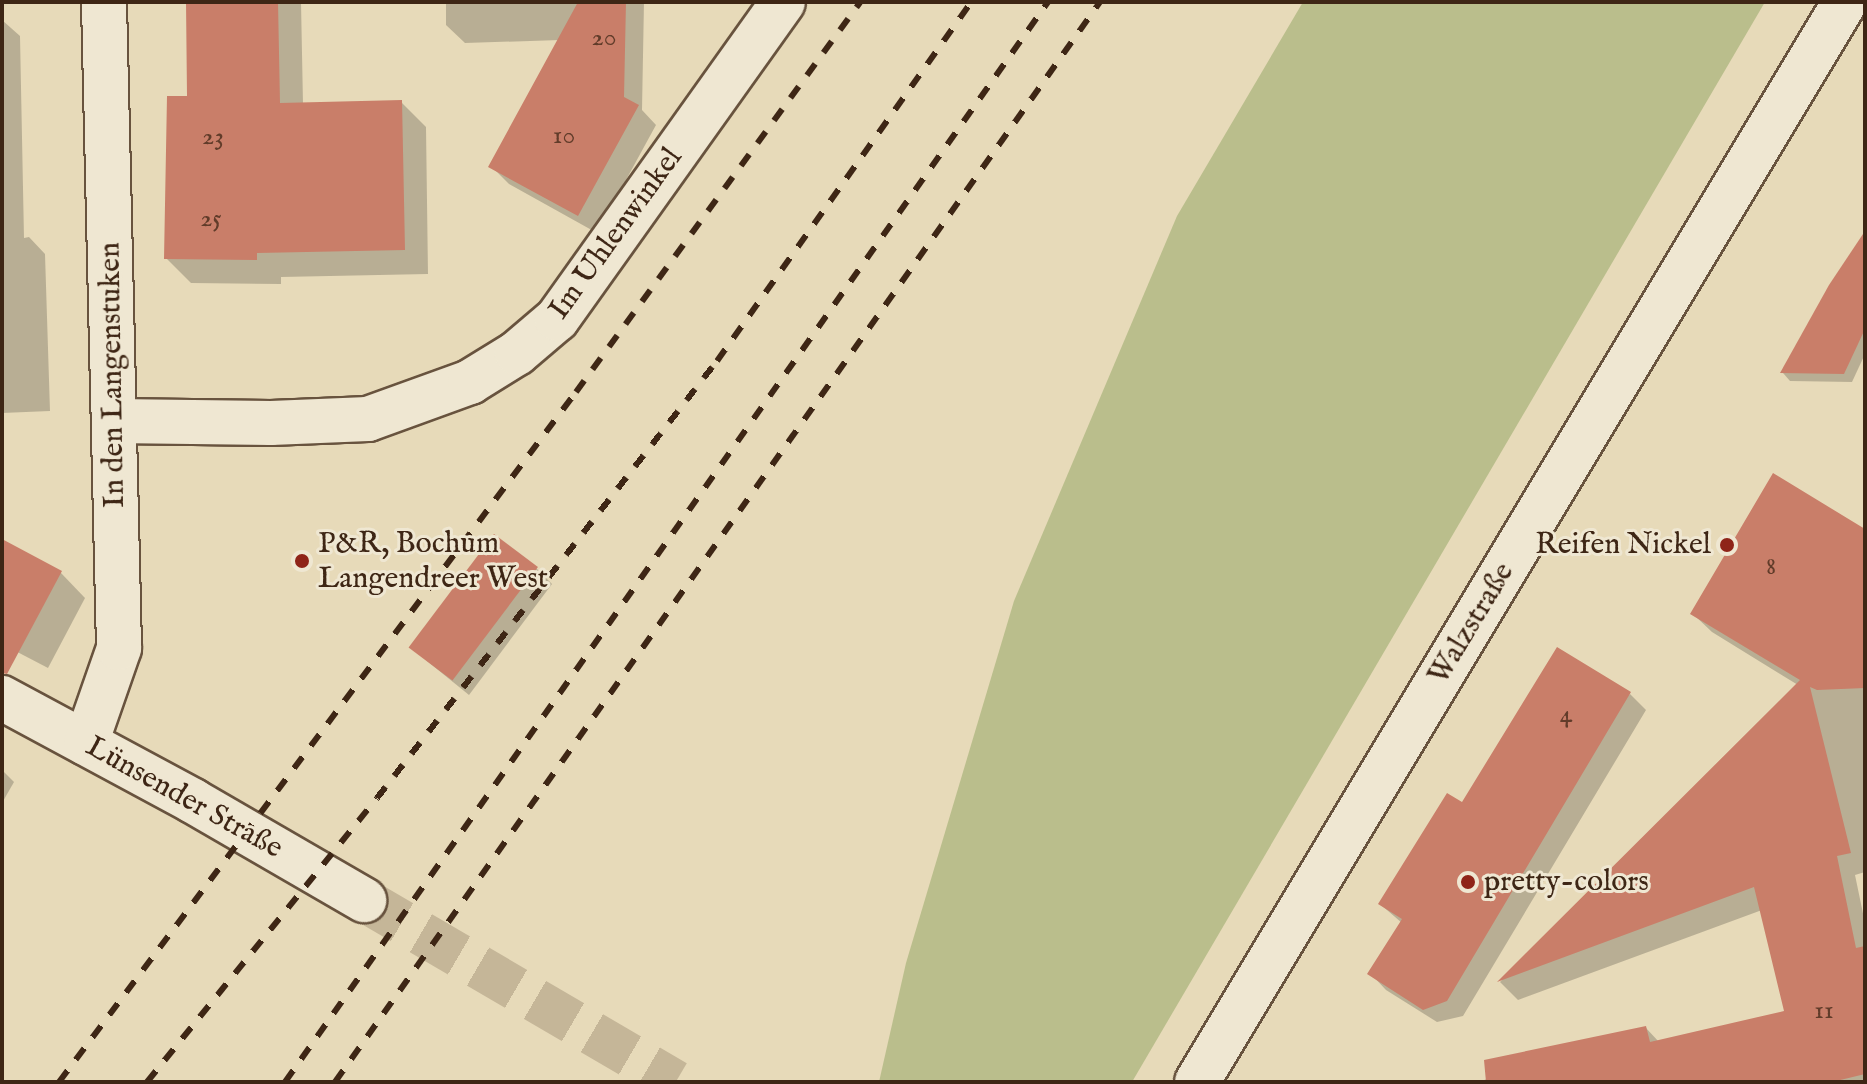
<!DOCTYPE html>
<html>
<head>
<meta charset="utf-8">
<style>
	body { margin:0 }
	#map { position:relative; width:1867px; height:1084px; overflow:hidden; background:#e7dab9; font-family:"IM FELL English",serif }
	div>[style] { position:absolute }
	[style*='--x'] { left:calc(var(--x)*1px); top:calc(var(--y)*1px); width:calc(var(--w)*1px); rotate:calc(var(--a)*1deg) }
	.green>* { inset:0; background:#babe8c }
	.shadow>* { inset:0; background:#0003 }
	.building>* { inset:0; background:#c97e69; transform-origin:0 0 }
	.minor-tunnel>* { height:44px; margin-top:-22px; transform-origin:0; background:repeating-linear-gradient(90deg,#c5b698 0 44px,transparent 0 66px) }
	.roads { filter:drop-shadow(2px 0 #68533e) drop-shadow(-2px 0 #68533e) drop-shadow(0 2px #68533e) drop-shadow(0 -2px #68533e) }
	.minor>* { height:44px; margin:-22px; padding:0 22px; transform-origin:22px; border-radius:22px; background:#efe7d2 }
	.rail>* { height:6px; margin-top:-3px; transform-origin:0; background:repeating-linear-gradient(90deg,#3e2615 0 14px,transparent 0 28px) }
	.dots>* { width:22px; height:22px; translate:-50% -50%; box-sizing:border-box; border:4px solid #efe7d2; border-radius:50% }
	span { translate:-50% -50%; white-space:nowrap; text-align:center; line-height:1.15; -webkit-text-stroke:6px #efe7d2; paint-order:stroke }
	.number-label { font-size:26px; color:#613c2a }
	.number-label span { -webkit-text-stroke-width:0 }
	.street-label { font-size:30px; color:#3e2615 }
	.poi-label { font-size:30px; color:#3e2615 }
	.left { translate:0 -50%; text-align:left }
	.right { translate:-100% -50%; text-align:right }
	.frame { position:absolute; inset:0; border:4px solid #3e2615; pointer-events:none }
</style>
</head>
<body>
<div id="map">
	<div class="green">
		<i style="clip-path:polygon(1303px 2px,1765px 2px,1132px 1082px,879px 1082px,906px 963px,1014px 601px,1177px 216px)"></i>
	</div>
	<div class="shadow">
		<i style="clip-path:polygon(188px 2px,301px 2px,303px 104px,401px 102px,426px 127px,428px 274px,281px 277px,281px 284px,191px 283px,166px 258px,189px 98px)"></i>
		<i style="clip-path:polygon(446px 2px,644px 2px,642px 110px,656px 125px,597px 233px,509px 184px,491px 166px,560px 40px,465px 43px,446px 25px)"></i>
		<i style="clip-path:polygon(2px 20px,20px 36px,24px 238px,29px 237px,45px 254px,50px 411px,2px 413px)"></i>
		<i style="clip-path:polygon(1865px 307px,1865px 354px,1852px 382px,1790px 381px,1783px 373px)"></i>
		<i style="clip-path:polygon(1865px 531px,1865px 872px,1855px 875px,1865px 923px,1865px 1082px,1478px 1082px,1646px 1028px,1659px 1042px,1786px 1013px,1762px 910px,1518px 1000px,1500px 982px,1798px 685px,1712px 632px,1692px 613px)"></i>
		<i style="clip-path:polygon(2px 541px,61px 573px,85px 598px,48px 668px,2px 644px)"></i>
		<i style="clip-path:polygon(536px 568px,552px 584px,469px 695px,411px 648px)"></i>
		<i style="clip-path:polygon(1630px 694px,1646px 710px,1463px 1016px,1437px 1022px,1386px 990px,1370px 973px,1402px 923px,1380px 904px,1462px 805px)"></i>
		<i style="clip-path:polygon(2px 770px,14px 782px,2px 803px)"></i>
	</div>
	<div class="building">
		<i style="clip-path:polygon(186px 2px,278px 2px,280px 103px,402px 100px,405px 250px,257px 253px,257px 260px,164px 259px,167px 96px,187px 96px)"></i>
		<i style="clip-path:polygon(578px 2px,626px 2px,624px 97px,639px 105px,578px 216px,488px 167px)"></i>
		<i style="clip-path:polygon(1865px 231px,1865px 329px,1844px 374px,1780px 373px,1829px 285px)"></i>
		<i style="clip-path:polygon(1773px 473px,1865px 529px,1865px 688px,1817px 690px,1810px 687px,1851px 853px,1837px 856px,1856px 948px,1865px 946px,1865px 1074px,1832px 1082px,1486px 1082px,1484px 1060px,1646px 1026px,1650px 1042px,1784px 1011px,1754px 887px,1497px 982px,1800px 680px,1690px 614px)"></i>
		<i style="left:494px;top:534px;width:55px;height:142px;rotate:37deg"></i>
		<i style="clip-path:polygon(2px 539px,62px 571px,7px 674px,2px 673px)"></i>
		<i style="clip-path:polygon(1557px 647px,1631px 692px,1447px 1001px,1423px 1010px,1367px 974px,1402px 919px,1378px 904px,1447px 793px,1462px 802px)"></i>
	</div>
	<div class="minor-tunnel">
		<i style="--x:364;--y:900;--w:361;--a:30.3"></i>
	</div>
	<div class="roads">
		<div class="minor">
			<i style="--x:114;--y:421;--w:157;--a:0.7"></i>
			<i style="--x:271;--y:423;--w:97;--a:-2.4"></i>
			<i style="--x:368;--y:419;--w:109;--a:-19.9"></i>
			<i style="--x:470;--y:382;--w:55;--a:-31.7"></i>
			<i style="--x:517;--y:353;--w:52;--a:-40.4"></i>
			<i style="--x:557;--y:319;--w:389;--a:-54.5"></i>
			<i style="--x:2;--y:698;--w:217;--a:28.3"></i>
			<i style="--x:193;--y:801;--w:198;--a:30.1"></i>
			<i style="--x:86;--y:743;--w:101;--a:-70.8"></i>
			<i style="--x:119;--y:648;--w:646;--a:-91.33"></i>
			<i style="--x:1197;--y:1082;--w:1259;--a:-59.04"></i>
		</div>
	</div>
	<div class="rail">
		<i style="--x:59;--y:1082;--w:862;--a:-53.16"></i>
		<i style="--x:576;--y:392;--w:482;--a:-53.9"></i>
		<i style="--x:147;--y:1082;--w:365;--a:-51"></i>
		<i style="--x:377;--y:798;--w:554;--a:-52.12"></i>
		<i style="--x:717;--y:361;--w:440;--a:-54.7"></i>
		<i style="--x:285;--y:1082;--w:1322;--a:-54.76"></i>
		<i style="--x:335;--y:1082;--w:1323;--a:-54.69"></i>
	</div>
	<div class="dots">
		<i style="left:1727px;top:545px;background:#8f2418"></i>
		<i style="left:302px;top:561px;background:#8f2418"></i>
		<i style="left:1468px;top:882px;background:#8f2418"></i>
	</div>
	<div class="number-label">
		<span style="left:604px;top:38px">20</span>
		<span style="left:564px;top:136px">10</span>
		<span style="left:213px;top:137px">23</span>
		<span style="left:211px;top:219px">25</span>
		<span style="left:1771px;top:567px">8</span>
		<span style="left:1566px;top:715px">4</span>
		<span style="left:1824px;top:1011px">11</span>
	</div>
	<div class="street-label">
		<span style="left:616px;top:234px;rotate:-54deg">Im Uhlenwinkel</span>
		<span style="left:113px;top:375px;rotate:-91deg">In den Langenstuken</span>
		<span style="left:1472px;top:624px;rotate:-59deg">Walzstraße</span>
		<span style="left:184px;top:798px;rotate:29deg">Lünsender Straße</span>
	</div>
	<div class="poi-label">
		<span class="left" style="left:318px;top:561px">P&amp;R, Bochum<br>Langendreer West</span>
		<span class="right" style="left:1711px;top:545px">Reifen Nickel</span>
		<span class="left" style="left:1484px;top:882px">pretty-colors</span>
	</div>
	<div class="frame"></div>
</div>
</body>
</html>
